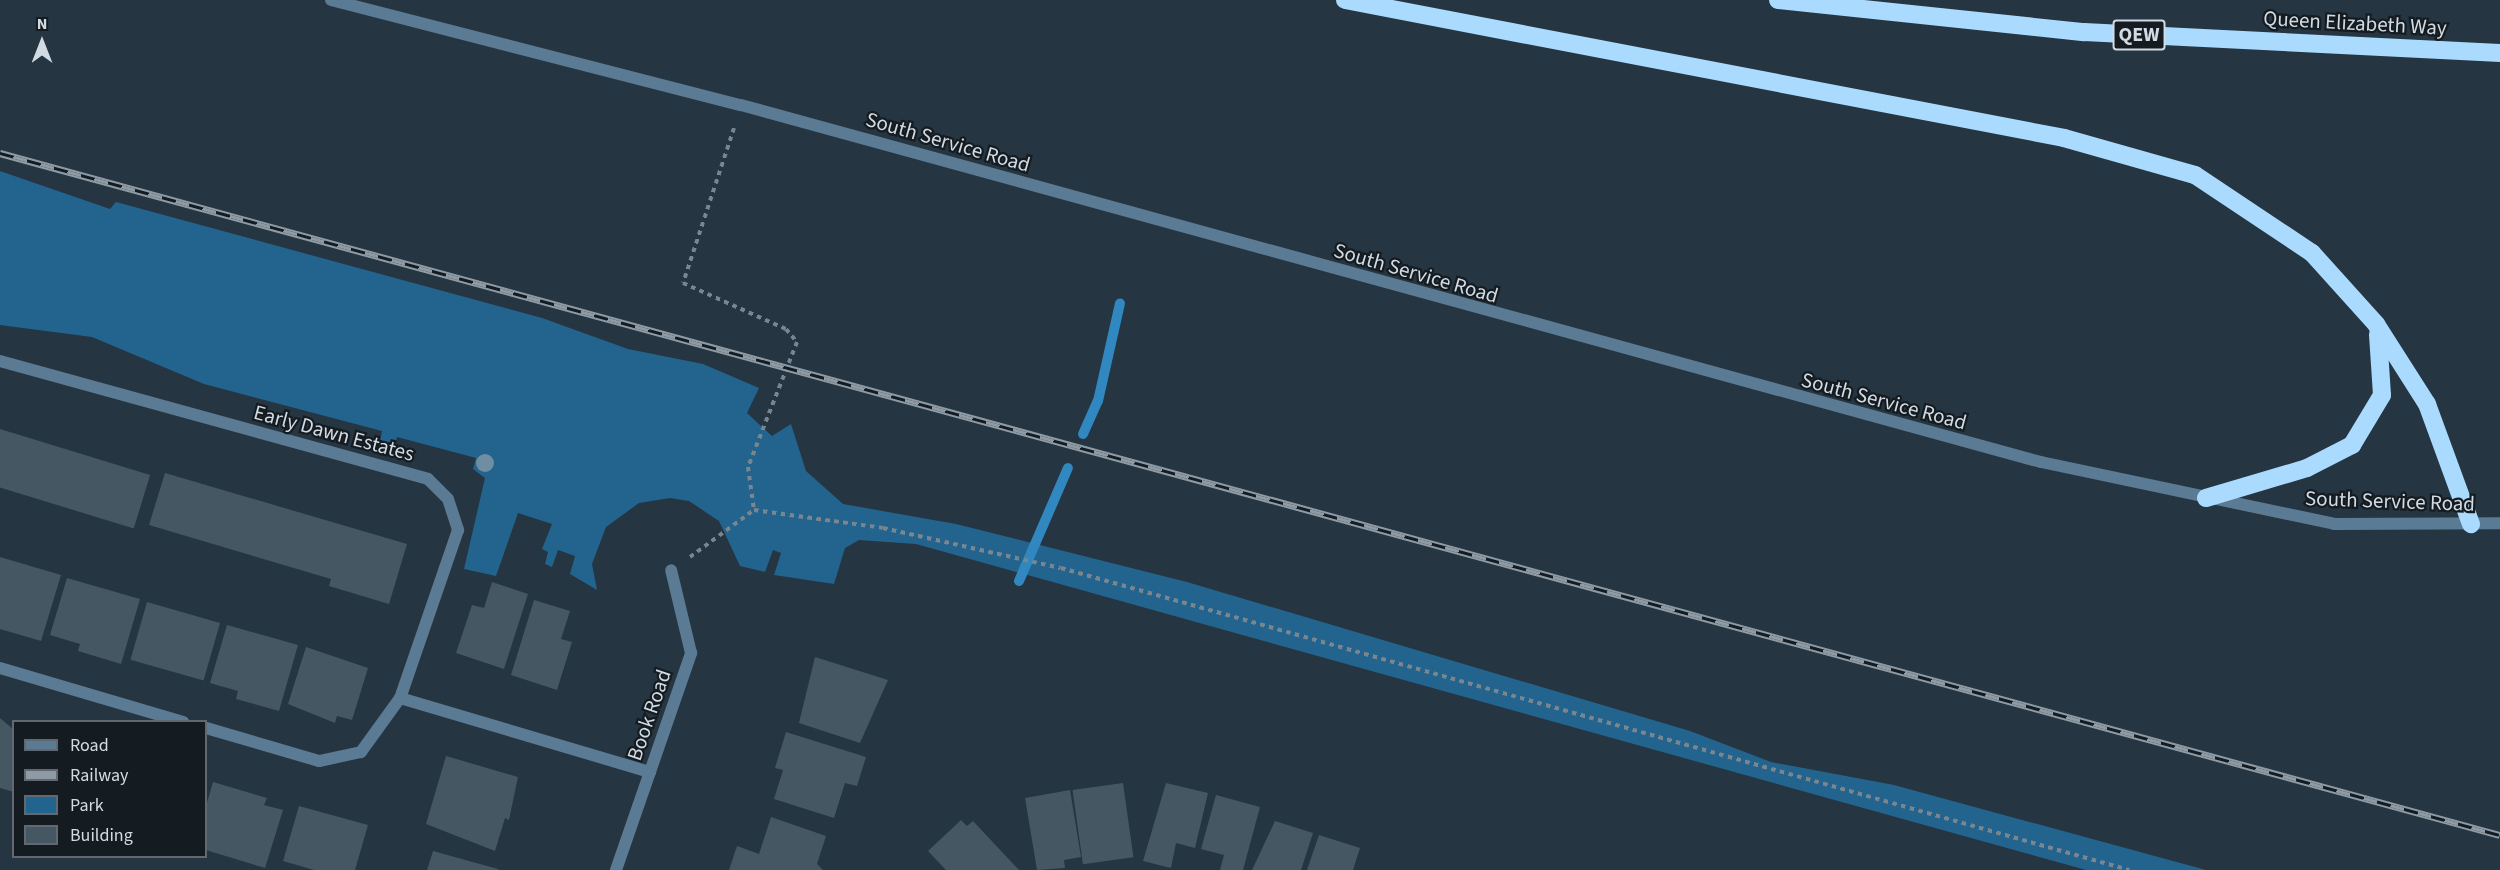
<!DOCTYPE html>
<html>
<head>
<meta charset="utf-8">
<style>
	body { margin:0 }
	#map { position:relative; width:2500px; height:870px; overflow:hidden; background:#253541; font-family:"Source Sans 3",sans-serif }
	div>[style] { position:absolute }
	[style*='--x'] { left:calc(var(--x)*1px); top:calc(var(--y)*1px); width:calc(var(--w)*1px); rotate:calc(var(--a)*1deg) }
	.green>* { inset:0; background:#23648e }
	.stream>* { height:10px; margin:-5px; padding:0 5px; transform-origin:5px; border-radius:5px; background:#3188c0 }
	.building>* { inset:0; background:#465764; transform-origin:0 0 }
	.path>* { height:4px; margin-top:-2px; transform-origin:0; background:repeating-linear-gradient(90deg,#79858f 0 4.5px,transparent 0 9px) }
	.service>* { height:12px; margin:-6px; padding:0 6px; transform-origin:6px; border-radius:6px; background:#5a7b93 }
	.minor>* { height:12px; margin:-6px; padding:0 6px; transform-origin:6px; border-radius:6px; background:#5a7b93 }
	.tertiary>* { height:12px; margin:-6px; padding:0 6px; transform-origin:6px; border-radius:6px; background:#5a7b93 }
	.motorway>* { height:18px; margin:-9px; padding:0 9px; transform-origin:9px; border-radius:9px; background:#aadafe }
	.rail>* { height:7px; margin-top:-3.5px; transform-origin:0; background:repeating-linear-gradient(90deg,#151c21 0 14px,#8f9ba4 0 28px); box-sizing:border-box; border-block:2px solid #8f9ba4 }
	.trees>* { width:18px; height:18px; margin:-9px; border-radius:50%; background:#708ea3 }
	span { translate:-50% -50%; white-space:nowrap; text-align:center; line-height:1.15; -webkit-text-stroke:4.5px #151c21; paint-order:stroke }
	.shield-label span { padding:2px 4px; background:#151c21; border:2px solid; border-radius:4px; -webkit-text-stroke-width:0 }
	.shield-label { font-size:20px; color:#d2dbe3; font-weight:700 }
	.street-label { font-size:21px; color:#d2dbe3 }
	.legend { position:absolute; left:12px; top:720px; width:195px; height:138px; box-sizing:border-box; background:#151c21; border:2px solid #61686f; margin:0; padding:8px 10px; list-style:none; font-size:18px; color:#d2dbe3 }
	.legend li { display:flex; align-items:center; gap:12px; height:30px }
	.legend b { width:30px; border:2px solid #61686f }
	.north { position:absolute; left:12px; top:12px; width:60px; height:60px; -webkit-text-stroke:4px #151c21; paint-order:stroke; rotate:0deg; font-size:16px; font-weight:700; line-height:24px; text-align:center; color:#d2dbe3 }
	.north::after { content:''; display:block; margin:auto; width:21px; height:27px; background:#d2dbe3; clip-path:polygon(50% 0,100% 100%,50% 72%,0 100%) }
</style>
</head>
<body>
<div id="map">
	<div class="green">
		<i style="clip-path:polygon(0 171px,110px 209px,116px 202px,542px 318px,628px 349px,703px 364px,759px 388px,747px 413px,772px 436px,791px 424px,806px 471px,843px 504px,956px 524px,1187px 582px,1690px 731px,1771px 762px,1894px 785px,2206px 870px,2086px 870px,916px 544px,859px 540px,845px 548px,834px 584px,774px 575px,781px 553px,773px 550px,765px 572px,740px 566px,719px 521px,689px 501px,670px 498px,639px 503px,606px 527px,592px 564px,597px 590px,570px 574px,575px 556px,558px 550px,552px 567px,545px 564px,548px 552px,542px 549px,552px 524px,518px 513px,496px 576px,464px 569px,485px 478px,473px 469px,476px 458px,397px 437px,393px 452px,379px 447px,382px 431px,204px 384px,92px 337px,0 325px)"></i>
	</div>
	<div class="stream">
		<i style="--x:1083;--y:434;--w:36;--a:-66"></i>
		<i style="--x:1098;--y:401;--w:100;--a:-77.3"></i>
		<i style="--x:1019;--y:581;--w:123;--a:-66.6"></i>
	</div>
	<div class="building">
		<i style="left:0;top:429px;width:157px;height:56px;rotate:17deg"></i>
		<i style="clip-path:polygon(165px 473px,407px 544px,389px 604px,329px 586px,331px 579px,149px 525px)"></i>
		<i style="clip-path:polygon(0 557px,61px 575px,41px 641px,0 629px)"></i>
		<i style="clip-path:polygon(67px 578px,140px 599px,121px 664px,78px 651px,80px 644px,50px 635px)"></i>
		<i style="clip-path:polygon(492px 582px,528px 594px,504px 669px,456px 653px,472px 605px,484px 608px)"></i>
		<i style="clip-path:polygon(534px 600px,570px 611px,561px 639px,572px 642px,557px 690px,511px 675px)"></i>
		<i style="left:147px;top:602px;width:76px;height:60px;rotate:16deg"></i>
		<i style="clip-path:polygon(227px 625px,298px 645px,279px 711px,236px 699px,238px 691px,210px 683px)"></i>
		<i style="clip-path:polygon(306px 647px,368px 668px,352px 720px,337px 716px,335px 723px,288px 704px)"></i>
		<i style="clip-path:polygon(815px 657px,888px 680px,860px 743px,799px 723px)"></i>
		<i style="clip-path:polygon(0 718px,14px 730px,14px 792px,0 788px)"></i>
		<i style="clip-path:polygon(786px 732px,866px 757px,857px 786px,845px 783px,834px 818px,774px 799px,783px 770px,775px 768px)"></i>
		<i style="clip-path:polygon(446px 756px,518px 777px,509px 820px,505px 818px,495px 851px,426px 824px)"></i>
		<i style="clip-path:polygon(213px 782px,267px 798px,264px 805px,283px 810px,265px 868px,206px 850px,206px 806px)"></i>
		<i style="left:1123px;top:783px;width:75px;height:51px;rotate:82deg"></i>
		<i style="clip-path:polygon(1166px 783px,1208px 793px,1195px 848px,1176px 843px,1171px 868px,1143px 861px)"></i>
		<i style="clip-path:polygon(1070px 790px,1081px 857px,1064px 860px,1065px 868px,1037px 870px,1025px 798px)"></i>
		<i style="clip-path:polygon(1216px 795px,1260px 807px,1243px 870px,1220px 870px,1224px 855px,1201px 849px)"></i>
		<i style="clip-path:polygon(299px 806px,368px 825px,355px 870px,314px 870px,283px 861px)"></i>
		<i style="clip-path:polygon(771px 817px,826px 836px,817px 864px,823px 870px,729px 870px,737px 846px,759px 854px)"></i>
		<i style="clip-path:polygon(961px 820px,967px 826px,973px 821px,1019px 870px,946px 870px,928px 851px)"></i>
		<i style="clip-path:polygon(1275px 821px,1313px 833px,1301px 870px,1252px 870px)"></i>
		<i style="clip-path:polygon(1319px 835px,1360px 848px,1353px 870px,1307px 870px)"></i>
		<i style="clip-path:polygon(433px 851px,498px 869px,498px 870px,427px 870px)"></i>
	</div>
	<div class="path">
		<i style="--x:734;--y:128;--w:163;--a:108.2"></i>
		<i style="--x:683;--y:283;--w:113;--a:24.1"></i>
		<i style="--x:786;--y:329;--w:17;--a:50"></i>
		<i style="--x:797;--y:342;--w:134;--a:111.4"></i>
		<i style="--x:748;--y:467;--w:43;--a:82.1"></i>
		<i style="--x:690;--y:557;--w:79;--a:-36.3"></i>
		<i style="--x:754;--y:510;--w:130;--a:7.9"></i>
		<i style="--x:883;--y:528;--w:182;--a:12.7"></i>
		<i style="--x:1061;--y:568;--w:1110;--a:15.79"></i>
	</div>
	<div class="service">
		<i style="--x:0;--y:361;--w:444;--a:15.4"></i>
		<i style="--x:428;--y:479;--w:28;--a:45"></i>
		<i style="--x:448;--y:499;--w:33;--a:72"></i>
		<i style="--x:458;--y:530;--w:178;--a:109"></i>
		<i style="--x:400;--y:698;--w:67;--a:125.8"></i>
		<i style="--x:361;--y:752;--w:43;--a:167.9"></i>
		<i style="--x:319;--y:761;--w:118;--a:-163.7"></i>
		<i style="--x:0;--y:668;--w:191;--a:16.4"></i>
		<i style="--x:400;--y:698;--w:261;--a:16.5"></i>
	</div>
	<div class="minor">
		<i style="--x:616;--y:870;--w:230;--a:-70.9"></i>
		<i style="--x:691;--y:653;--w:85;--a:-103.5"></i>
	</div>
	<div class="tertiary">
		<i style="--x:331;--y:0;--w:423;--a:14.4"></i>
		<i style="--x:741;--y:105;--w:1348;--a:15.36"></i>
		<i style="--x:2041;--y:462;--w:299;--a:11.9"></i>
		<i style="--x:2334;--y:524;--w:166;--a:-0.3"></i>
	</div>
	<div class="motorway">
		<i style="--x:1345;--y:0;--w:732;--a:10.86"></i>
		<i style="--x:2064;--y:138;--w:136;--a:15.8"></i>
		<i style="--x:2195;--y:175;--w:141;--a:33.7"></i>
		<i style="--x:2312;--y:253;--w:96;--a:48"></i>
		<i style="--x:2376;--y:324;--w:95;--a:57.5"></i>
		<i style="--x:2427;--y:404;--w:128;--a:69.9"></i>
		<i style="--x:1778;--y:0;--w:308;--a:6"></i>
		<i style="--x:2084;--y:32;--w:417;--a:2.9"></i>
		<i style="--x:2206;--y:498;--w:105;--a:-16.5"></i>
		<i style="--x:2307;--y:468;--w:51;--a:-27.1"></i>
		<i style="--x:2352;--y:445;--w:58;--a:-59"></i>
		<i style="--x:2382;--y:395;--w:61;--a:-93.8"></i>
	</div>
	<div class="rail">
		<i style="--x:0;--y:153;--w:2591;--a:15.26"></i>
	</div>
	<div class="trees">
		<i style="left:485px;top:463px"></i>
	</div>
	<div class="shield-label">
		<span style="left:2139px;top:35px">QEW</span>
	</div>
	<div class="street-label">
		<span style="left:2355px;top:23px;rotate:3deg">Queen Elizabeth Way</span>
		<span style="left:948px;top:142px;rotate:16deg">South Service Road</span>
		<span style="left:1416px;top:273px;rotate:16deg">South Service Road</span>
		<span style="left:1884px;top:401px;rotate:15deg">South Service Road</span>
		<span style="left:334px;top:433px;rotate:15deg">Early Dawn Estates</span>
		<span style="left:2390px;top:501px;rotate:2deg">South Service Road</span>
		<span style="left:649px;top:715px;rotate:-71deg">Book Road</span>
	</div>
	<ul class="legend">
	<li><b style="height:8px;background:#5a7b93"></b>Road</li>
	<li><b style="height:8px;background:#8f9ba4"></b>Railway</li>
	<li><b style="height:16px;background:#23648e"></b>Park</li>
	<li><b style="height:16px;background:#465764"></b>Building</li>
	</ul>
	<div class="north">N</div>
</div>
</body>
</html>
